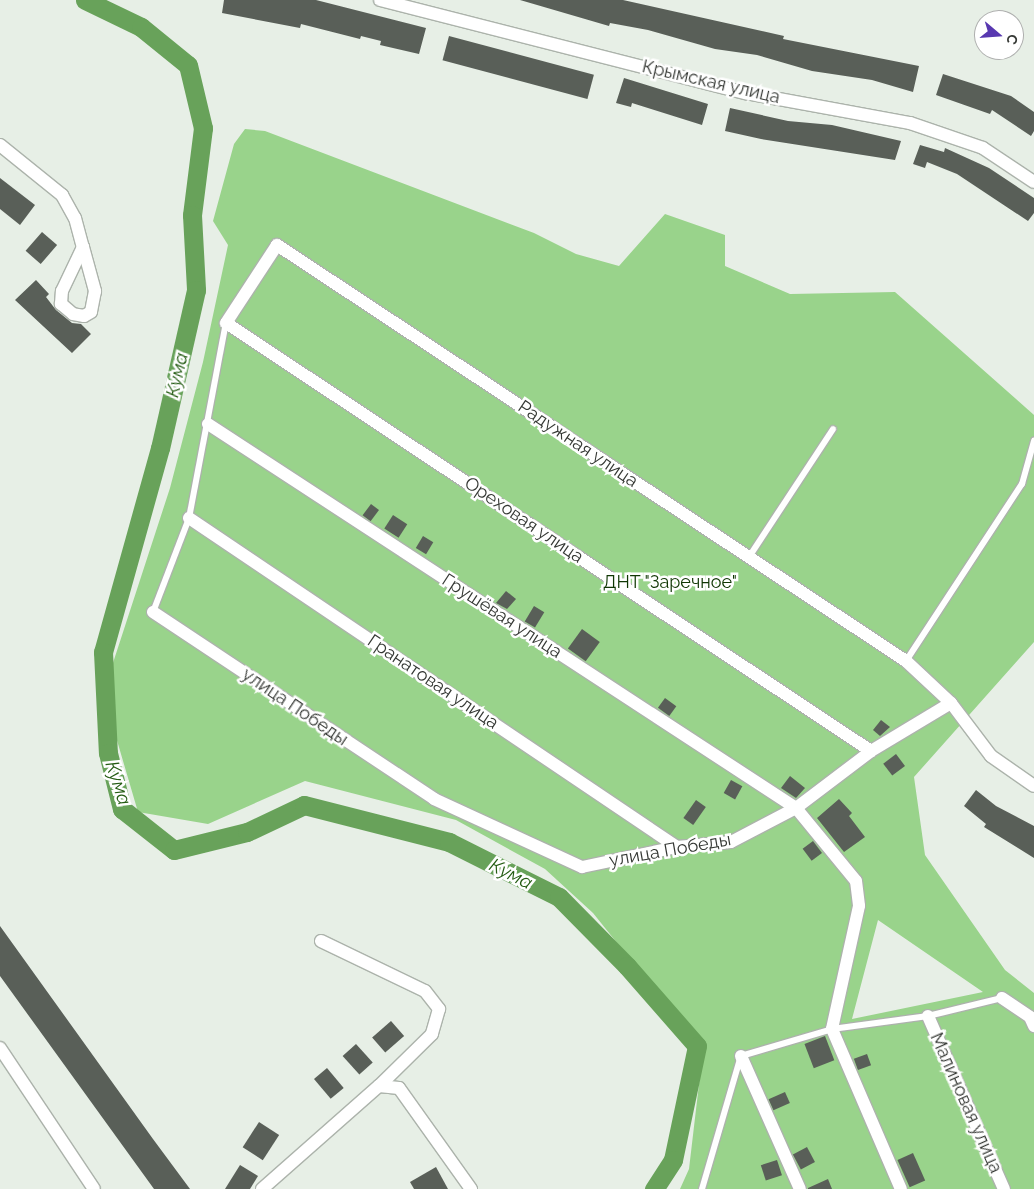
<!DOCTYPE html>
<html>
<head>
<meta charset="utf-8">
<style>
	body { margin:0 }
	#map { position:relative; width:1034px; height:1189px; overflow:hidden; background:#e7efe6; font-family:Raleway,sans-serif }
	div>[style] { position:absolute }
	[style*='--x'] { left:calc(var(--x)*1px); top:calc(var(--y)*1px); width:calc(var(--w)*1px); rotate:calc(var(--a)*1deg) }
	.green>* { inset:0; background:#99d38b }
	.river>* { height:19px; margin:-9.5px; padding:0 9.5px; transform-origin:9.5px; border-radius:9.5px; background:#68a25a }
	.building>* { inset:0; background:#595f58; transform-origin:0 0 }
	.roads { filter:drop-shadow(1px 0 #acb3ab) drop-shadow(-1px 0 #acb3ab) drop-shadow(0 1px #acb3ab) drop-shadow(0 -1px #acb3ab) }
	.service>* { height:6px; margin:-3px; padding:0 3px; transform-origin:3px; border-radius:3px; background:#fff }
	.minor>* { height:12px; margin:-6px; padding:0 6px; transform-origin:6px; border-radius:6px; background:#fff }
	span { translate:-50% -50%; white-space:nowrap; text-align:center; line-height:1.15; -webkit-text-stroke:5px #fff; paint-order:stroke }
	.street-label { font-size:18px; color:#353834 }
	.park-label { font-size:18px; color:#103704 }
	.water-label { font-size:19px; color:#245c13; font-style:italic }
	.north { position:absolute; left:974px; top:10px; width:50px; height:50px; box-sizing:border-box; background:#fff; border:1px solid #aeafae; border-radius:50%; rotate:108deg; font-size:14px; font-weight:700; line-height:20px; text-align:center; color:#353834 }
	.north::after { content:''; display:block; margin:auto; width:18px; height:22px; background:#5838b0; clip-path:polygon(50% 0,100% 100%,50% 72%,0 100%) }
</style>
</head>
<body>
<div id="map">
	<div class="green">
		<i style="clip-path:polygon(evenodd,245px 129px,265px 131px,534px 233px,576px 254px,619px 266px,665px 214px,725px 235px,725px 266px,790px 294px,895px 292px,1034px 415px,1034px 642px,914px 777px,925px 855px,1005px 970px,1034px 993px,1034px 1189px,680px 1189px,689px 1169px,703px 1050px,593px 913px,545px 869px,456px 820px,305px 781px,208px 824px,138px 812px,116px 737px,111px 669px,170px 488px,203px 362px,228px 245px,213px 221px,234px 144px,245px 129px,878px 920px,983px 992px,852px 1019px,878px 920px)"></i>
	</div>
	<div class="river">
		<i style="--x:85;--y:0;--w:62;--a:25.7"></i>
		<i style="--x:141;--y:27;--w:60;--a:39"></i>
		<i style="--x:188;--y:65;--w:65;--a:76.6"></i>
		<i style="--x:203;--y:128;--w:88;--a:97.2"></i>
		<i style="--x:192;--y:215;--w:75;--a:86.9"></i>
		<i style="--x:196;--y:290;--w:162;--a:102.8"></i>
		<i style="--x:160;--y:448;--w:212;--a:105.6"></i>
		<i style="--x:103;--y:652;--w:101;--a:87.2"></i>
		<i style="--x:108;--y:753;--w:58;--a:76"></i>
		<i style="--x:122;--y:809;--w:66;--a:38.3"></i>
		<i style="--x:174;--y:850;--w:75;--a:-13.9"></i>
		<i style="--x:247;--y:832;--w:63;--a:-25.3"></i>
		<i style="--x:304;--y:805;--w:150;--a:14.3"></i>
		<i style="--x:449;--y:842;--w:123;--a:26.6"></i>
		<i style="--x:559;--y:897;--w:97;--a:45.4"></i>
		<i style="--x:627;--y:966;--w:106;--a:48.8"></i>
		<i style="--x:697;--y:1046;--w:116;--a:101.9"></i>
		<i style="--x:673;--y:1160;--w:35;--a:123"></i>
	</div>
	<div class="building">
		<i style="clip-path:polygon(224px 0,316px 0,426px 28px,419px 54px,380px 45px,381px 41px,361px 36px,360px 39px,301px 24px,300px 28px,222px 13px)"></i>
		<i style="clip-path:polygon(520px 0,623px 0,784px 36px,783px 39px,919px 66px,913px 92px,872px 80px,812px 71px,757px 55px,715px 49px,648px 30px,610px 23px,609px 26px)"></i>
		<i style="left:449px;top:36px;width:150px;height:25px;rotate:15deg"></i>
		<i style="clip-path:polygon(943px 74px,1011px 96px,1034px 112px,1034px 131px,1031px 136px,992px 110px,990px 114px,936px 95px)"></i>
		<i style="clip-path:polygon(624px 78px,708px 104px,702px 125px,632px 103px,631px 107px,616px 103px)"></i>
		<i style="clip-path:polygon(730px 108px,788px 121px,832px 125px,901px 141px,895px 160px,761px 139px,725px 131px)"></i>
		<i style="clip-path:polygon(920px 145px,944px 152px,945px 148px,989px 168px,1034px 198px,1034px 213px,1028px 221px,957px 174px,927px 162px,925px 168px,913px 164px)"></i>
		<i style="clip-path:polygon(0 178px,35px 205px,20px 225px,0 209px)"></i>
		<i style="left:42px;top:232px;width:20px;height:25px;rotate:41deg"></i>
		<i style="clip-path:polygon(36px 280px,49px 294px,46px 297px,56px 310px,72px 323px,81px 324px,91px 334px,72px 353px,15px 300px)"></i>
		<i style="left:371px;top:504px;width:10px;height:14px;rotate:37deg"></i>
		<i style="left:393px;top:515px;width:17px;height:16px;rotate:33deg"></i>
		<i style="left:423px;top:536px;width:12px;height:14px;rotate:31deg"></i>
		<i style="clip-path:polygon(506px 591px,516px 599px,507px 609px,496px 603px)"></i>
		<i style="left:534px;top:606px;width:12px;height:18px;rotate:31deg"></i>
		<i style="left:582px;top:629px;width:22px;height:24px;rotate:36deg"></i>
		<i style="left:665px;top:698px;width:14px;height:12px;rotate:36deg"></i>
		<i style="clip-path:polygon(881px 720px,890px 727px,880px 736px,873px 730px)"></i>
		<i style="left:896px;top:754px;width:15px;height:16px;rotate:53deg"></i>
		<i style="clip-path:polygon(790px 776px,805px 788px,796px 798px,781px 788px)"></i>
		<i style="left:731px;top:780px;width:13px;height:15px;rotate:29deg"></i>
		<i style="clip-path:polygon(976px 790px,996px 806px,1034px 826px,1034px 858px,984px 827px,986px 824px,964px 806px)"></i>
		<i style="clip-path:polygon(839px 799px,852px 813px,849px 816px,865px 837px,844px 852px,817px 818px)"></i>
		<i style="left:696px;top:800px;width:12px;height:22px;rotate:35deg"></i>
		<i style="left:813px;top:841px;width:15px;height:13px;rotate:53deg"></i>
		<i style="clip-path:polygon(0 926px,153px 1139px,190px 1189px,154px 1189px,0 976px)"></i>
		<i style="left:391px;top:1021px;width:20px;height:25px;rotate:49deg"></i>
		<i style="left:825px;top:1036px;width:26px;height:22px;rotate:69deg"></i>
		<i style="left:356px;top:1044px;width:25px;height:18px;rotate:48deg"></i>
		<i style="left:867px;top:1054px;width:12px;height:14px;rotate:70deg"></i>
		<i style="left:327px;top:1068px;width:26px;height:17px;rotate:50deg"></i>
		<i style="left:785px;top:1092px;width:12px;height:18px;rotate:66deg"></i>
		<i style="left:259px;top:1122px;width:24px;height:30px;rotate:33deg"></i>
		<i style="left:807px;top:1147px;width:17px;height:16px;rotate:62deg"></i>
		<i style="left:913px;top:1153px;width:30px;height:17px;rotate:66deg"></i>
		<i style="left:777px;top:1160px;width:16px;height:17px;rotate:72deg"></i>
		<i style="clip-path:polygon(240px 1165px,258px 1176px,250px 1189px,225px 1189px)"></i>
		<i style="clip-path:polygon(436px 1167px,448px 1189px,414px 1189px,410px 1182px)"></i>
		<i style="clip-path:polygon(828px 1179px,832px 1189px,808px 1189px,808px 1188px)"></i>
	</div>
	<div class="roads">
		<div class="service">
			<i style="--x:749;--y:557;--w:153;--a:-56.7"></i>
			<i style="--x:153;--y:612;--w:101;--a:-69"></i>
			<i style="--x:189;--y:518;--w:198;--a:-79.3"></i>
			<i style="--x:906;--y:661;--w:212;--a:-56.8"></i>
			<i style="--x:1022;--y:484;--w:45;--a:-74.4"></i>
			<i style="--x:702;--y:1189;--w:139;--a:-73.7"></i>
			<i style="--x:741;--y:1056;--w:95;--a:-16.5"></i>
			<i style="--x:832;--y:1029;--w:97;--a:-7.7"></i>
			<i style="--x:928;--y:1016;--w:76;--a:-13.7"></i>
		</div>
		<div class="minor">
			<i style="--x:380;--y:0;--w:378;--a:14.3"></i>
			<i style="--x:746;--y:93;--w:167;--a:10.4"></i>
			<i style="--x:910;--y:123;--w:77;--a:18.9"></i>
			<i style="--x:983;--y:148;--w:61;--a:33.7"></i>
			<i style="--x:0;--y:145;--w:80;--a:38.9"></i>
			<i style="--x:62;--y:195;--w:26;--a:61"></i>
			<i style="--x:75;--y:218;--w:30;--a:75"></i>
			<i style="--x:83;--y:247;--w:46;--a:74.7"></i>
			<i style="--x:95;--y:291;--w:21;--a:101"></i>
			<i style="--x:91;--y:312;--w:8;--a:150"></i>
			<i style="--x:84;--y:316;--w:11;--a:-170"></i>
			<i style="--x:73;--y:314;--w:16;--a:-140"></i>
			<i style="--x:61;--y:304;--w:13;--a:-86"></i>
			<i style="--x:62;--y:291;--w:49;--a:-64.5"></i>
			<i style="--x:208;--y:424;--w:702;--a:33.15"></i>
			<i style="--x:796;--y:808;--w:94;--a:50.6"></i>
			<i style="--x:856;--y:881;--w:25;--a:83"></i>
			<i style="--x:859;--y:906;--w:126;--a:102.4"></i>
			<i style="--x:832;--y:1029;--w:174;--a:66.7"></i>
			<i style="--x:189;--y:518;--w:589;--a:33.99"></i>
			<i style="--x:153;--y:612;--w:338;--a:33.6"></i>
			<i style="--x:434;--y:799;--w:163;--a:24.7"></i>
			<i style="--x:582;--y:867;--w:97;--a:-11.9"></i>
			<i style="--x:677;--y:847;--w:54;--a:-5.3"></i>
			<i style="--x:731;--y:842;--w:73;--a:-27.6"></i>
			<i style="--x:796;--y:808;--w:94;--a:-37.2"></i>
			<i style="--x:871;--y:751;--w:93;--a:-31"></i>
			<i style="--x:871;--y:751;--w:774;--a:-146.43"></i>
			<i style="--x:226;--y:323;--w:93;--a:-56.8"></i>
			<i style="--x:277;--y:245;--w:754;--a:33.48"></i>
			<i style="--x:906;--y:661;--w:62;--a:43"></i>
			<i style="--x:951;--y:703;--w:66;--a:53"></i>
			<i style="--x:991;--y:756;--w:52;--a:34.9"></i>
			<i style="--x:321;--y:941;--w:115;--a:25.7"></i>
			<i style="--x:425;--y:991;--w:23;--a:52"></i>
			<i style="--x:439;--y:1009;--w:26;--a:106"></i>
			<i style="--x:432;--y:1034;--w:74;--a:135.5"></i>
			<i style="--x:1002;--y:998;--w:34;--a:34"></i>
			<i style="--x:1030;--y:1017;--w:10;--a:66"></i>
			<i style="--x:928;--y:1016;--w:189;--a:66.3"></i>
			<i style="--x:0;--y:1048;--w:169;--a:56.3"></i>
			<i style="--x:741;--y:1056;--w:145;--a:66.1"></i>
			<i style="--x:262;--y:1189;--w:156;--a:-41.4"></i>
			<i style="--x:379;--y:1086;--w:20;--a:6"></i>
			<i style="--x:399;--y:1088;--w:124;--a:54.5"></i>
		</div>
	</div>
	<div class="street-label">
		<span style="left:711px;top:82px;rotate:13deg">Крымская улица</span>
		<span style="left:578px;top:444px;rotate:34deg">Радужная улица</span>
		<span style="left:524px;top:520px;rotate:34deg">Ореховая улица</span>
		<span style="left:502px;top:616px;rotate:33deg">Грушёвая улица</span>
		<span style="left:433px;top:682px;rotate:34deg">Гранатовая улица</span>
		<span style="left:295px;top:707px;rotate:34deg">улица Победы</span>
		<span style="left:670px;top:850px;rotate:-10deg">улица Победы</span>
		<span style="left:966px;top:1103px;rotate:66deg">Малиновая улица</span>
	</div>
	<div class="park-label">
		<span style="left:670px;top:582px">ДНТ "Заречное"</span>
	</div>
	<div class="water-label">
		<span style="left:177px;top:375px;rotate:-77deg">Кума</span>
		<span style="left:118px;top:783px;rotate:72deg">Кума</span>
		<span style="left:511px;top:874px;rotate:27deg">Кума</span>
	</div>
	<div class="north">С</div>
</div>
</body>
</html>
